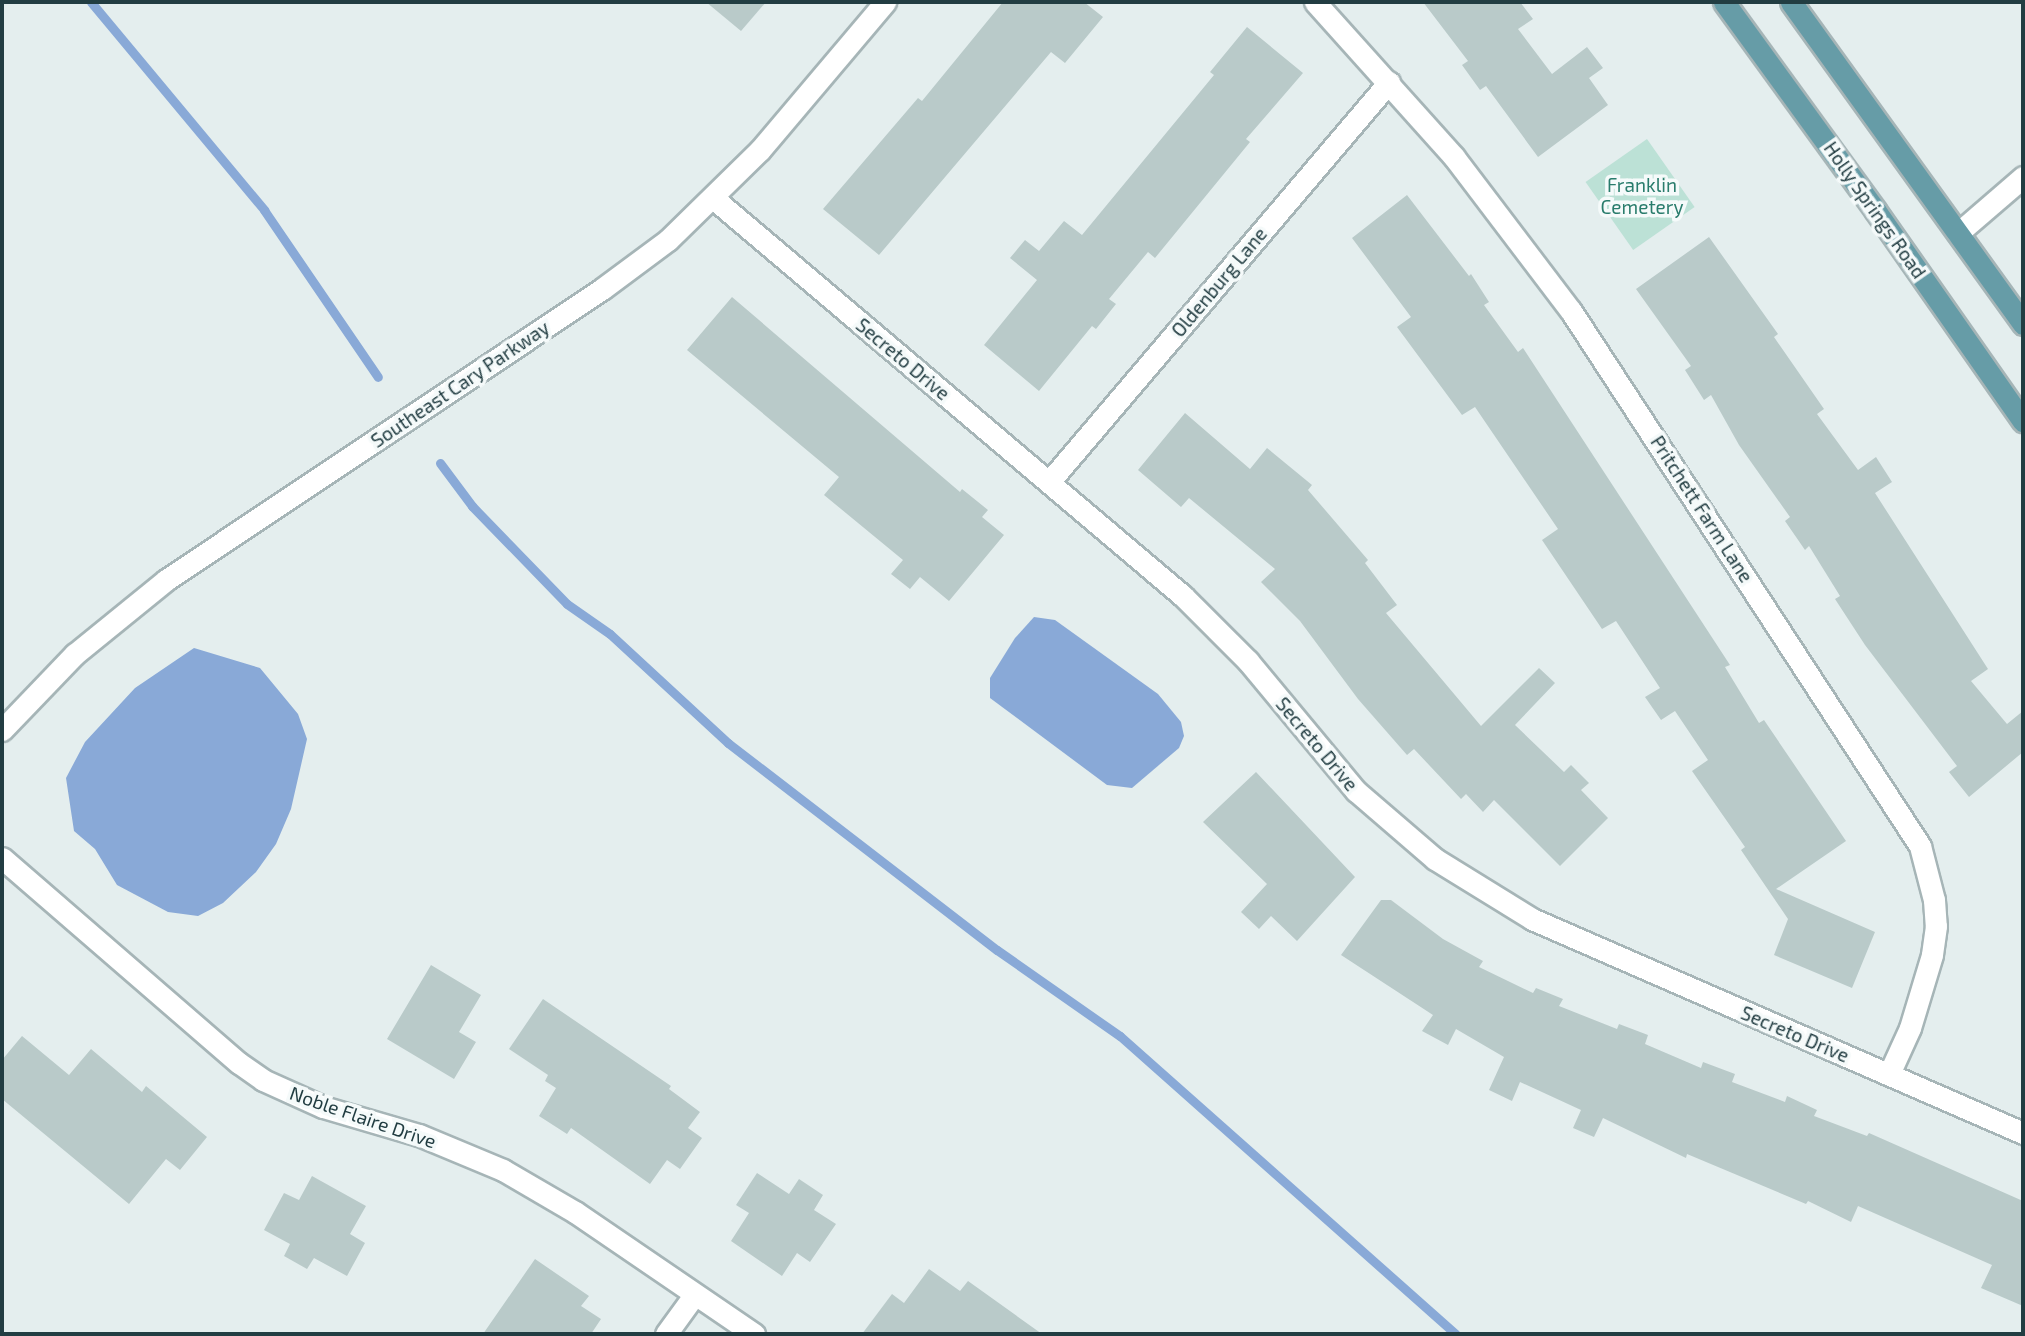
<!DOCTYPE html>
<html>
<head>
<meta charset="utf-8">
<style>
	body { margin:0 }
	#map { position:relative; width:2025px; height:1336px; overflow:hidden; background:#e4eeee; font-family:"Exo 2",sans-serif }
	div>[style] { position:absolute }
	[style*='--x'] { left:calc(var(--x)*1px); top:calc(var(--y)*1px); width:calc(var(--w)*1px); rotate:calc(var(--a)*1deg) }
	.green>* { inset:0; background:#bce1d6; transform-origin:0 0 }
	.water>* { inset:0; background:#89a9d7 }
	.stream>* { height:9px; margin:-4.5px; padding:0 4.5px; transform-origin:4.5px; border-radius:4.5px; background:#89a9d7 }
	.building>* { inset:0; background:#b9cac9 }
	.roads { filter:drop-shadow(2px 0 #a6b5b7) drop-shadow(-2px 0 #a6b5b7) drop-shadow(0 2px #a6b5b7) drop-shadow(0 -2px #a6b5b7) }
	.minor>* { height:21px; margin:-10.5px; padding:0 10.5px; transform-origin:10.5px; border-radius:10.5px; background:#fff }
	.major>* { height:21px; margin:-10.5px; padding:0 10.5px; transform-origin:10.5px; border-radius:10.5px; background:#669ca7 }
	span { translate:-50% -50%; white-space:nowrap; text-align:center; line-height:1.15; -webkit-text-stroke:7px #f5fafa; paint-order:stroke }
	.park-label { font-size:19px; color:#297c6c }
	.street-label { font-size:19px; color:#223d42 }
	.frame { position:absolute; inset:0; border:4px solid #223d42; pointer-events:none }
</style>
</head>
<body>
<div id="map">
	<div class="green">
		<i style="left:1647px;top:139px;width:83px;height:75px;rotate:55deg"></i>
	</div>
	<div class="water">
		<i style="clip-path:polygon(1034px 617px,1055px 620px,1158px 694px,1181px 722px,1184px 736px,1179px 748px,1132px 788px,1107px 785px,990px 698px,990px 678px,1015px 638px)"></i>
		<i style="clip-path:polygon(194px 648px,260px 668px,298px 714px,307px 739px,291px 809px,276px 844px,256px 872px,223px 903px,198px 916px,168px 912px,117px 885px,95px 849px,74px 831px,66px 778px,85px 742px,135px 688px)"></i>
	</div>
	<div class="stream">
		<i style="--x:91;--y:2;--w:271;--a:50.2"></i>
		<i style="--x:264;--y:210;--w:202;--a:55.7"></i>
		<i style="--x:440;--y:463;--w:54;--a:53.3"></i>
		<i style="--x:472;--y:506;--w:136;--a:45.9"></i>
		<i style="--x:567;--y:604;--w:52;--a:34.9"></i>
		<i style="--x:610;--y:634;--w:161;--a:42.7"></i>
		<i style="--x:728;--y:743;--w:339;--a:37.6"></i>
		<i style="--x:997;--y:950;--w:150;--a:35"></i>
		<i style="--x:1120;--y:1036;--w:449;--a:41.6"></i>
	</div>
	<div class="building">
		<i style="clip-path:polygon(706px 2px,766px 2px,741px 31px)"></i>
		<i style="clip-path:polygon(1003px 2px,1084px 2px,1103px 17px,1065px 63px,1051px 52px,879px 255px,823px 209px,918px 98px,922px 101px)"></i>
		<i style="clip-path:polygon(1423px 2px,1520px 2px,1533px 19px,1518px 29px,1552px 74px,1587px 47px,1603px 68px,1589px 78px,1608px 105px,1538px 157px,1486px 86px,1480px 90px,1462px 65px,1468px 61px)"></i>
		<i style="clip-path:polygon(1247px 27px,1303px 73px,1246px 139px,1250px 142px,1155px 258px,1148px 252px,1109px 299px,1116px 304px,1096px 329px,1092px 326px,1039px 391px,984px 345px,1037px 280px,1010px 258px,1025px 240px,1039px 251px,1064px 221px,1082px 235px,1214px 75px,1210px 72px)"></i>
		<i style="clip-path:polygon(1407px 195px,1469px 276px,1471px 274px,1489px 302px,1484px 305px,1518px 352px,1523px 348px,1730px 665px,1725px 667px,1759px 723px,1764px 720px,1846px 841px,1776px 889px,1875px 932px,1852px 988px,1774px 955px,1788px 919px,1741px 850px,1745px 847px,1692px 771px,1708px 760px,1675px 711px,1661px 720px,1645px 697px,1660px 688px,1616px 621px,1602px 629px,1542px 540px,1558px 529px,1475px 407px,1462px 415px,1397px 327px,1411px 317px,1352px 238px)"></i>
		<i style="clip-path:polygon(1709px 237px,1778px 334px,1774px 337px,1824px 409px,1817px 414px,1858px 470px,1876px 457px,1892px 482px,1875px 493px,1988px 669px,1971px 681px,2007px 724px,2023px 711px,2023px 752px,1969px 797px,1949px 772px,1957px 766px,1865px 645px,1835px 599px,1840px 596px,1809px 546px,1805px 550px,1785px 521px,1790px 517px,1739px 445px,1711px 395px,1704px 400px,1685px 370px,1691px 366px,1636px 289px)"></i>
		<i style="clip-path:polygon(732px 297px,960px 492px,962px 489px,988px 510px,982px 517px,1004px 535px,949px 601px,920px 577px,910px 589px,891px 574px,903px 560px,824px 495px,839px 477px,687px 350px)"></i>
		<i style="clip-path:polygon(1185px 413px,1250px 469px,1267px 448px,1312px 485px,1308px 490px,1368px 560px,1365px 563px,1397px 605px,1386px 613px,1481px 726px,1539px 668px,1555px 683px,1515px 725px,1564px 772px,1571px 765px,1589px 783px,1581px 790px,1608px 818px,1560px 866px,1494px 800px,1483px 812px,1466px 794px,1461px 799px,1414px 749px,1407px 755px,1358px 699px,1300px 621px,1261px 582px,1275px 569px,1189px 498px,1181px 507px,1138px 470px)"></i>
		<i style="clip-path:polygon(1256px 772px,1355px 877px,1297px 941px,1271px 916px,1259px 929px,1241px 912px,1267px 884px,1203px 822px)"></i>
		<i style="clip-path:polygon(1381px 900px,1391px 900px,1443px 939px,1483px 961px,1479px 967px,1533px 993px,1536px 988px,1563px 999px,1559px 1006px,1617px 1029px,1619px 1024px,1648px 1035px,1645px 1044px,1701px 1068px,1703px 1062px,1735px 1074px,1732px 1082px,1785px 1102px,1787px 1096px,1817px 1110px,1814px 1116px,1867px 1136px,1869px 1133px,2023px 1201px,2023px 1306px,1981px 1288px,1992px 1265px,1858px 1206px,1851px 1222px,1808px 1201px,1806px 1204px,1687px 1154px,1686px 1158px,1603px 1118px,1594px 1137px,1573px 1128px,1581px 1110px,1520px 1082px,1512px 1101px,1489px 1090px,1504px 1057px,1456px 1029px,1448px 1045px,1422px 1031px,1433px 1015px,1341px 955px)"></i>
		<i style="clip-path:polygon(431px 965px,481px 995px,459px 1032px,476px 1042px,454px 1079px,387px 1039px)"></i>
		<i style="clip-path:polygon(543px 999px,671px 1086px,669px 1089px,700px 1112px,688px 1128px,702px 1138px,680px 1169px,667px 1160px,650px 1184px,571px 1128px,567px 1134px,539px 1116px,556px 1088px,545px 1081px,548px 1075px,509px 1049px)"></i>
		<i style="clip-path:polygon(22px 1036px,69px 1075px,91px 1049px,142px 1092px,146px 1086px,207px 1137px,180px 1170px,166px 1159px,129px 1204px,2px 1099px,2px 1060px)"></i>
		<i style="clip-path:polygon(757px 1173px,789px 1194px,799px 1179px,823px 1195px,814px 1210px,836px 1224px,810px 1262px,797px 1253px,782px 1276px,731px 1241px,749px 1213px,736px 1205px)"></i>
		<i style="clip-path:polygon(312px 1176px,366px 1206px,350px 1234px,365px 1243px,347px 1276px,314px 1258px,307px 1269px,284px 1256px,290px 1244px,264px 1230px,284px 1193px,299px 1200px)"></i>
		<i style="clip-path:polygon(535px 1259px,589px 1296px,581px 1306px,601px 1319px,591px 1334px,483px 1334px)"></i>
		<i style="clip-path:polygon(929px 1269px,960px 1291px,968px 1281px,1042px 1334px,862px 1334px,892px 1294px,904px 1303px)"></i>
	</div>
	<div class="roads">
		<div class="minor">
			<i style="--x:1315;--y:2;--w:208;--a:48.1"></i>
			<i style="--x:1454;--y:157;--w:193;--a:52.8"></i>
			<i style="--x:1571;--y:311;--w:639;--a:56.88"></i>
			<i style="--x:1920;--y:846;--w:56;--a:75.5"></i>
			<i style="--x:1934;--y:900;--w:26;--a:86"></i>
			<i style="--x:1936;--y:926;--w:29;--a:98"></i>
			<i style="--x:1932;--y:955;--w:76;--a:106.8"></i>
			<i style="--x:1910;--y:1028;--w:51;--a:114.5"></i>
			<i style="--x:713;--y:198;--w:616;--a:40.26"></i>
			<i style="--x:1183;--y:596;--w:92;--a:45"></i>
			<i style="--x:1248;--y:661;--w:169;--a:50.3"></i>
			<i style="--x:1356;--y:791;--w:104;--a:40.7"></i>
			<i style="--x:1435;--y:859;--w:114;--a:31.7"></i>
			<i style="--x:1532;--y:919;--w:536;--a:23.55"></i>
			<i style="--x:1958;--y:233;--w:86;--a:-40.7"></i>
			<i style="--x:1049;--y:482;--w:525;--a:-49.64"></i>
			<i style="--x:2;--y:730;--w:105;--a:-46.2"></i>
			<i style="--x:75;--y:654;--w:117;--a:-39.1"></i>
			<i style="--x:166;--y:580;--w:524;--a:-33.72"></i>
			<i style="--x:602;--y:289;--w:82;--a:-36.6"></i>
			<i style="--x:668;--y:240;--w:129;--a:-44.4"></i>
			<i style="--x:760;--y:150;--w:194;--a:-49.8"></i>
			<i style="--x:2;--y:858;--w:313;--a:40.9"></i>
			<i style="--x:239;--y:1063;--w:29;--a:35"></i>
			<i style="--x:263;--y:1080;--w:66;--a:24.2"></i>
			<i style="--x:323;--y:1107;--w:100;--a:16.3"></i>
			<i style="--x:419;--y:1135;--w:91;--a:22.6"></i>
			<i style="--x:503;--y:1170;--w:83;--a:30.3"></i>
			<i style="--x:575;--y:1212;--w:217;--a:34.3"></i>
			<i style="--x:666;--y:1334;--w:49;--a:-54.1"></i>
		</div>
		<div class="major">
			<i style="--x:1724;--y:2;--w:257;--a:54"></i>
			<i style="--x:1875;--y:210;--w:258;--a:55"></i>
			<i style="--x:1791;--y:2;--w:397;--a:54.2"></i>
		</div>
	</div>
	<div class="park-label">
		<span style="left:1642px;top:196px">Franklin<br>Cemetery</span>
	</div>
	<div class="street-label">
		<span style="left:1875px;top:210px;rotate:55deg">Holly Springs Road</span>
		<span style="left:1219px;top:282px;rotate:-50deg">Oldenburg Lane</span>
		<span style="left:903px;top:359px;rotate:40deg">Secreto Drive</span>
		<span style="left:460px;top:384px;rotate:-34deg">Southeast Cary Parkway</span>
		<span style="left:1702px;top:509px;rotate:57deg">Pritchett Farm Lane</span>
		<span style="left:1317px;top:744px;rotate:50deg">Secreto Drive</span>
		<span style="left:1795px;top:1034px;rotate:23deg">Secreto Drive</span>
		<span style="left:363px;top:1117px;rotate:19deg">Noble Flaire Drive</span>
	</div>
	<div class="frame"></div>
</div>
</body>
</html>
